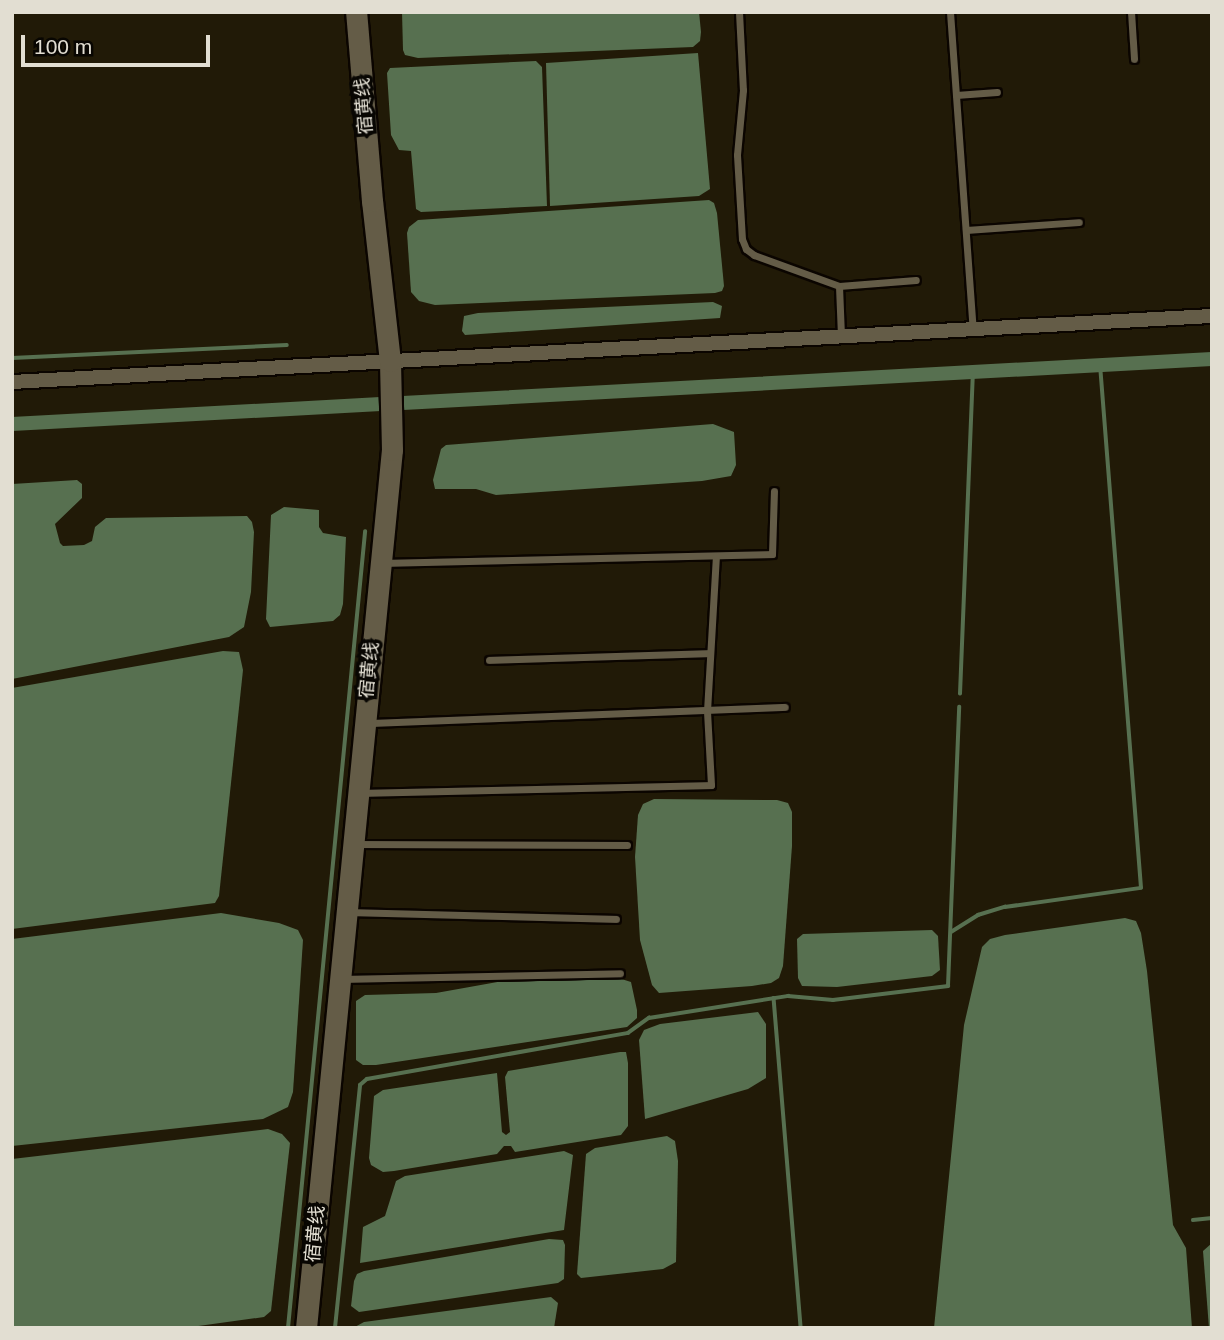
<!DOCTYPE html>
<html>
<head>
<meta charset="utf-8">
<style>
	body { margin:0 }
	#map { position:relative; width:1224px; height:1340px; overflow:hidden; background:#211a07; font-family:Arial,"Noto Sans SC",sans-serif }
	div>[style] { position:absolute }
	[style*='--x'] { left:calc(var(--x)*1px); top:calc(var(--y)*1px); width:calc(var(--w)*1px); rotate:calc(var(--a)*1deg) }
	.water>* { inset:0; background:#577050 }
	.stream>* { height:3.5px; margin:-1.75px; padding:0 1.75px; transform-origin:1.75px; border-radius:1.75px; background:#577050 }
	.canal>* { height:14px; margin:-7px; padding:0 7px; transform-origin:7px; border-radius:7px; background:#577050 }
	.roads { filter:drop-shadow(2px 0 #0b0500) drop-shadow(-2px 0 #0b0500) drop-shadow(0 2px #0b0500) drop-shadow(0 -2px #0b0500) }
	.service>* { height:7px; margin:-3.5px; padding:0 3.5px; transform-origin:3.5px; border-radius:3.5px; background:#645c47 }
	.minor>* { height:14px; margin:-7px; padding:0 7px; transform-origin:7px; border-radius:7px; background:#645c47 }
	.secondary>* { height:21px; margin:-10.5px; padding:0 10.5px; transform-origin:10.5px; border-radius:10.5px; background:#645c47 }
	span { translate:-50% -50%; white-space:nowrap; text-align:center; line-height:1.15; -webkit-text-stroke:7px #080602; paint-order:stroke }
	.street-label { font-size:19px; color:#e2ded2 }
	.frame { position:absolute; inset:0; border:14px solid #e2ded2; pointer-events:none }
	.scale { position:absolute; left:21px; top:35px; width:189px; height:32px; box-sizing:border-box; border:4px solid #e2ded2; border-top:0; padding-left:9px; font-size:21px; line-height:24px; white-space:nowrap; color:#e2ded2; -webkit-text-stroke:5px #080602; paint-order:stroke }
</style>
</head>
<body>
<div id="map">
	<div class="water">
		<i style="clip-path:polygon(402px 12px,699px 12px,701px 32px,700px 41px,693px 47px,418px 58px,405px 55px,403px 50px)"></i>
		<i style="clip-path:polygon(698px 53px,710px 189px,699px 196px,550px 206px,546px 63px)"></i>
		<i style="clip-path:polygon(536px 61px,542px 67px,547px 206px,421px 212px,416px 209px,411px 151px,399px 150px,391px 135px,387px 73px,390px 68px)"></i>
		<i style="clip-path:polygon(709px 200px,714px 203px,717px 213px,724px 286px,722px 291px,715px 293px,435px 305px,419px 301px,411px 292px,407px 233px,409px 227px,418px 220px)"></i>
		<i style="clip-path:polygon(713px 302px,722px 306px,720px 318px,465px 335px,462px 331px,464px 316px,478px 313px)"></i>
		<i style="clip-path:polygon(713px 424px,734px 432px,736px 465px,731px 476px,702px 481px,496px 495px,476px 489px,435px 489px,433px 480px,441px 449px,446px 445px)"></i>
		<i style="clip-path:polygon(77px 480px,82px 484px,82px 498px,55px 524px,60px 543px,63px 546px,84px 545px,92px 541px,95px 527px,106px 518px,247px 516px,252px 522px,254px 532px,251px 592px,244px 627px,229px 637px,12px 679px,12px 484px)"></i>
		<i style="clip-path:polygon(284px 507px,319px 510px,319px 527px,323px 533px,346px 537px,343px 604px,340px 615px,333px 621px,270px 627px,266px 619px,271px 515px)"></i>
		<i style="clip-path:polygon(223px 651px,239px 652px,243px 670px,219px 896px,215px 903px,12px 929px,12px 688px)"></i>
		<i style="clip-path:polygon(654px 799px,777px 800px,788px 803px,792px 812px,792px 846px,783px 966px,779px 978px,771px 983px,752px 986px,659px 993px,652px 985px,640px 940px,635px 857px,638px 815px,643px 804px)"></i>
		<i style="clip-path:polygon(221px 913px,279px 923px,298px 930px,303px 940px,293px 1092px,288px 1107px,263px 1119px,12px 1146px,12px 939px)"></i>
		<i style="clip-path:polygon(1125px 918px,1136px 921px,1141px 933px,1147px 971px,1173px 1225px,1186px 1248px,1192px 1328px,934px 1328px,964px 1025px,982px 947px,990px 939px,1005px 935px)"></i>
		<i style="clip-path:polygon(932px 930px,938px 936px,940px 970px,932px 976px,837px 987px,802px 986px,798px 978px,797px 939px,803px 934px)"></i>
		<i style="clip-path:polygon(612px 976px,631px 982px,637px 1010px,637px 1018px,627px 1027px,376px 1065px,363px 1065px,356px 1060px,356px 1001px,365px 995px,436px 993px,514px 979px)"></i>
		<i style="clip-path:polygon(758px 1012px,766px 1024px,766px 1078px,748px 1089px,645px 1119px,639px 1040px,644px 1030px,660px 1024px)"></i>
		<i style="clip-path:polygon(620px 1052px,626px 1052px,628px 1063px,628px 1126px,621px 1135px,515px 1152px,511px 1146px,504px 1146px,497px 1154px,394px 1171px,383px 1172px,371px 1165px,369px 1158px,374px 1096px,383px 1090px,497px 1073px,502px 1132px,506px 1135px,510px 1132px,505px 1077px,508px 1071px)"></i>
		<i style="clip-path:polygon(268px 1129px,282px 1134px,290px 1143px,271px 1311px,264px 1317px,184px 1328px,12px 1328px,12px 1159px)"></i>
		<i style="clip-path:polygon(667px 1136px,675px 1141px,678px 1161px,676px 1262px,663px 1269px,581px 1278px,577px 1274px,586px 1154px,595px 1148px)"></i>
		<i style="clip-path:polygon(564px 1151px,573px 1155px,564px 1230px,360px 1263px,363px 1227px,385px 1216px,396px 1181px,405px 1176px)"></i>
		<i style="clip-path:polygon(549px 1239px,563px 1240px,565px 1245px,564px 1279px,558px 1283px,359px 1312px,351px 1306px,354px 1281px,357px 1274px,364px 1271px)"></i>
		<i style="clip-path:polygon(1212px 1243px,1212px 1328px,1209px 1328px,1203px 1251px)"></i>
		<i style="clip-path:polygon(551px 1297px,558px 1303px,554px 1328px,353px 1328px,364px 1322px)"></i>
	</div>
	<div class="stream">
		<i style="--x:12;--y:358;--w:275;--a:-2.7"></i>
		<i style="--x:960;--y:694;--w:322;--a:-87.7"></i>
		<i style="--x:951;--y:932;--w:32;--a:-32"></i>
		<i style="--x:978;--y:915;--w:28;--a:-17"></i>
		<i style="--x:1005;--y:907;--w:137;--a:-8"></i>
		<i style="--x:1141;--y:888;--w:525;--a:-94.48"></i>
		<i style="--x:774;--y:998;--w:331;--a:85.3"></i>
		<i style="--x:1193;--y:1220;--w:19;--a:-6"></i>
		<i style="--x:288;--y:1328;--w:800;--a:-84.47"></i>
		<i style="--x:335;--y:1328;--w:244;--a:-84.1"></i>
		<i style="--x:360;--y:1085;--w:9;--a:-41"></i>
		<i style="--x:367;--y:1079;--w:265;--a:-10"></i>
		<i style="--x:628;--y:1033;--w:26;--a:-36"></i>
		<i style="--x:649;--y:1018;--w:141;--a:-9"></i>
		<i style="--x:788;--y:996;--w:45;--a:5.1"></i>
		<i style="--x:833;--y:1000;--w:116;--a:-6.9"></i>
		<i style="--x:948;--y:986;--w:279;--a:-87.7"></i>
	</div>
	<div class="canal">
		<i style="--x:403;--y:403;--w:810;--a:-3.11"></i>
		<i style="--x:12;--y:424;--w:369;--a:-3.1"></i>
	</div>
	<div class="roads">
		<div class="service">
			<i style="--x:739;--y:12;--w:78;--a:87.1"></i>
			<i style="--x:743;--y:90;--w:65;--a:95.3"></i>
			<i style="--x:737;--y:155;--w:84;--a:86.6"></i>
			<i style="--x:742;--y:239;--w:11;--a:68"></i>
			<i style="--x:746;--y:249;--w:10;--a:37"></i>
			<i style="--x:754;--y:255;--w:90;--a:20"></i>
			<i style="--x:839;--y:286;--w:77;--a:-4.5"></i>
			<i style="--x:950;--y:12;--w:318;--a:85.9"></i>
			<i style="--x:1131;--y:12;--w:47;--a:86.3"></i>
			<i style="--x:956;--y:95;--w:41;--a:-4.2"></i>
			<i style="--x:966;--y:230;--w:113;--a:-4"></i>
			<i style="--x:839;--y:286;--w:50;--a:87.7"></i>
			<i style="--x:384;--y:563;--w:388;--a:-1.3"></i>
			<i style="--x:772;--y:554;--w:63;--a:-88.2"></i>
			<i style="--x:489;--y:660;--w:221;--a:-1.8"></i>
			<i style="--x:368;--y:723;--w:417;--a:-2.2"></i>
			<i style="--x:361;--y:793;--w:350;--a:-1.3"></i>
			<i style="--x:711;--y:785;--w:74;--a:-93.1"></i>
			<i style="--x:707;--y:711;--w:155;--a:-86.7"></i>
			<i style="--x:355;--y:844;--w:272;--a:0.2"></i>
			<i style="--x:350;--y:912;--w:266;--a:1.5"></i>
			<i style="--x:344;--y:979;--w:276;--a:-1.2"></i>
		</div>
		<div class="minor">
			<i style="--x:12;--y:382;--w:1202;--a:-3.15"></i>
		</div>
		<div class="secondary">
			<i style="--x:306;--y:1328;--w:882;--a:-84.41"></i>
			<i style="--x:392;--y:450;--w:89;--a:-91.3"></i>
			<i style="--x:390;--y:361;--w:161;--a:-96.4"></i>
			<i style="--x:372;--y:201;--w:190;--a:-94.8"></i>
		</div>
	</div>
	<div class="street-label">
		<span style="left:364px;top:106px;rotate:-95deg">宿黄线</span>
		<span style="left:369px;top:670px;rotate:-85deg">宿黄线</span>
		<span style="left:315px;top:1234px;rotate:-85deg">宿黄线</span>
	</div>
	<div class="frame"></div>
	<div class="scale">100 m</div>
</div>
</body>
</html>
